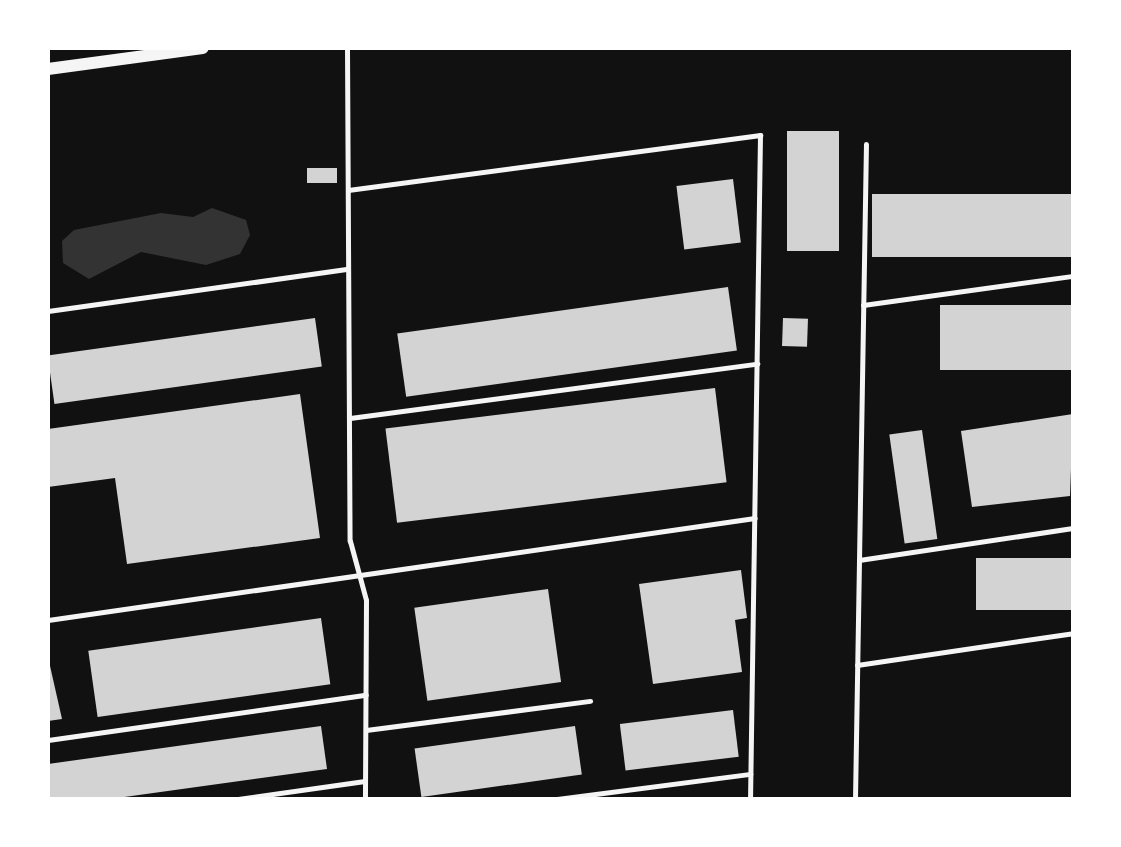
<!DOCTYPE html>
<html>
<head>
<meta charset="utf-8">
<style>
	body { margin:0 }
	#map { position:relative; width:1121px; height:847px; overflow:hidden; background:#111; font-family:Barlow,sans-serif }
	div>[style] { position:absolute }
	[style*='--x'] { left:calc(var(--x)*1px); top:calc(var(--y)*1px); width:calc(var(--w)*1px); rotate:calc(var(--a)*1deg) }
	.water>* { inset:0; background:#333 }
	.building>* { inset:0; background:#d3d3d3; transform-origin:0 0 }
	.service>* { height:5px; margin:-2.5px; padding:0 2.5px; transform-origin:2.5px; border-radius:2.5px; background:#f5f5f5 }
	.tertiary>* { height:12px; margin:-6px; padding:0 6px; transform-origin:6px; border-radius:6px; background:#f5f5f5 }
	span { translate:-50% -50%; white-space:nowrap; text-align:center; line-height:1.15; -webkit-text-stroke:7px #fff; paint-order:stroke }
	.frame { position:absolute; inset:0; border:50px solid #fff; pointer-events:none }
</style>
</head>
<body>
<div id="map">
	<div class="water">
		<i style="clip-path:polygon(212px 208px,246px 220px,250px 235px,240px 254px,206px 265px,141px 252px,89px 279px,63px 263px,62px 241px,74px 230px,161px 213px,193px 217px)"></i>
	</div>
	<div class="building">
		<i style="left:787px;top:131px;width:52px;height:120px"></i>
		<i style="left:307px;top:168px;width:30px;height:15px"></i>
		<i style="left:733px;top:179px;width:64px;height:57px;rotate:83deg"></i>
		<i style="left:1073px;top:194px;width:63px;height:201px;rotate:90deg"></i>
		<i style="left:728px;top:287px;width:64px;height:334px;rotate:82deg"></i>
		<i style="left:1073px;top:305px;width:65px;height:133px;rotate:90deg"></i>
		<i style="left:315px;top:318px;width:49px;height:270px;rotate:82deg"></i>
		<i style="left:783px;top:318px;width:25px;height:28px;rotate:2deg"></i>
		<i style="left:715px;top:388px;width:95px;height:332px;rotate:83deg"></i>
		<i style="clip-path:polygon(300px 394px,320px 538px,127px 564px,115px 478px,48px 487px,48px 429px)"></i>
		<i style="clip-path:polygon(1073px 414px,1070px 496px,972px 507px,961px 431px)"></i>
		<i style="left:922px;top:430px;width:110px;height:33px;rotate:82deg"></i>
		<i style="left:1073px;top:558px;width:52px;height:97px;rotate:90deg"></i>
		<i style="clip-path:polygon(741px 570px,747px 618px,735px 620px,742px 672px,653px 684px,639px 584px)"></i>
		<i style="left:548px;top:589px;width:94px;height:135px;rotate:82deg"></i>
		<i style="left:321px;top:618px;width:67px;height:235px;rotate:82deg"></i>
		<i style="clip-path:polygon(48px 657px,62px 719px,48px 721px)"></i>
		<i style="left:733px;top:710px;width:47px;height:114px;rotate:83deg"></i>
		<i style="clip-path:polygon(321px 726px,327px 769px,110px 799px,48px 799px,48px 764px)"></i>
		<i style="left:575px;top:726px;width:49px;height:162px;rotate:82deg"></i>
	</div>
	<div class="service">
		<i style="--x:347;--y:48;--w:493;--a:89.7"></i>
		<i style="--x:350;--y:541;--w:61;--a:74.8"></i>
		<i style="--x:366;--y:600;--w:199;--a:90.3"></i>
		<i style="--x:348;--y:190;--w:416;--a:-7.6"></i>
		<i style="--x:760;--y:135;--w:664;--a:90.86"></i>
		<i style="--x:863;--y:305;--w:212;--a:-7.9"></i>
		<i style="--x:48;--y:311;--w:303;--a:-8"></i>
		<i style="--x:350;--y:418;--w:411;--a:-7.6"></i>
		<i style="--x:859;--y:560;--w:216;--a:-8.5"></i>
		<i style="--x:48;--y:620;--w:714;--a:-8.21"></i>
		<i style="--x:857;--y:665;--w:218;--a:-8.4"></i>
		<i style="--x:366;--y:730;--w:226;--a:-7.4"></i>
		<i style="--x:48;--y:740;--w:321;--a:-8.1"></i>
		<i style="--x:238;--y:799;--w:128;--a:-8.1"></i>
		<i style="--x:557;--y:799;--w:195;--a:-7.4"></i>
		<i style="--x:855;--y:799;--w:655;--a:-89.04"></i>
	</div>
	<div class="tertiary">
		<i style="--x:48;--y:69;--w:156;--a:-7.7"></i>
	</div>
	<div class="frame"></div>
</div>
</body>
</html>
